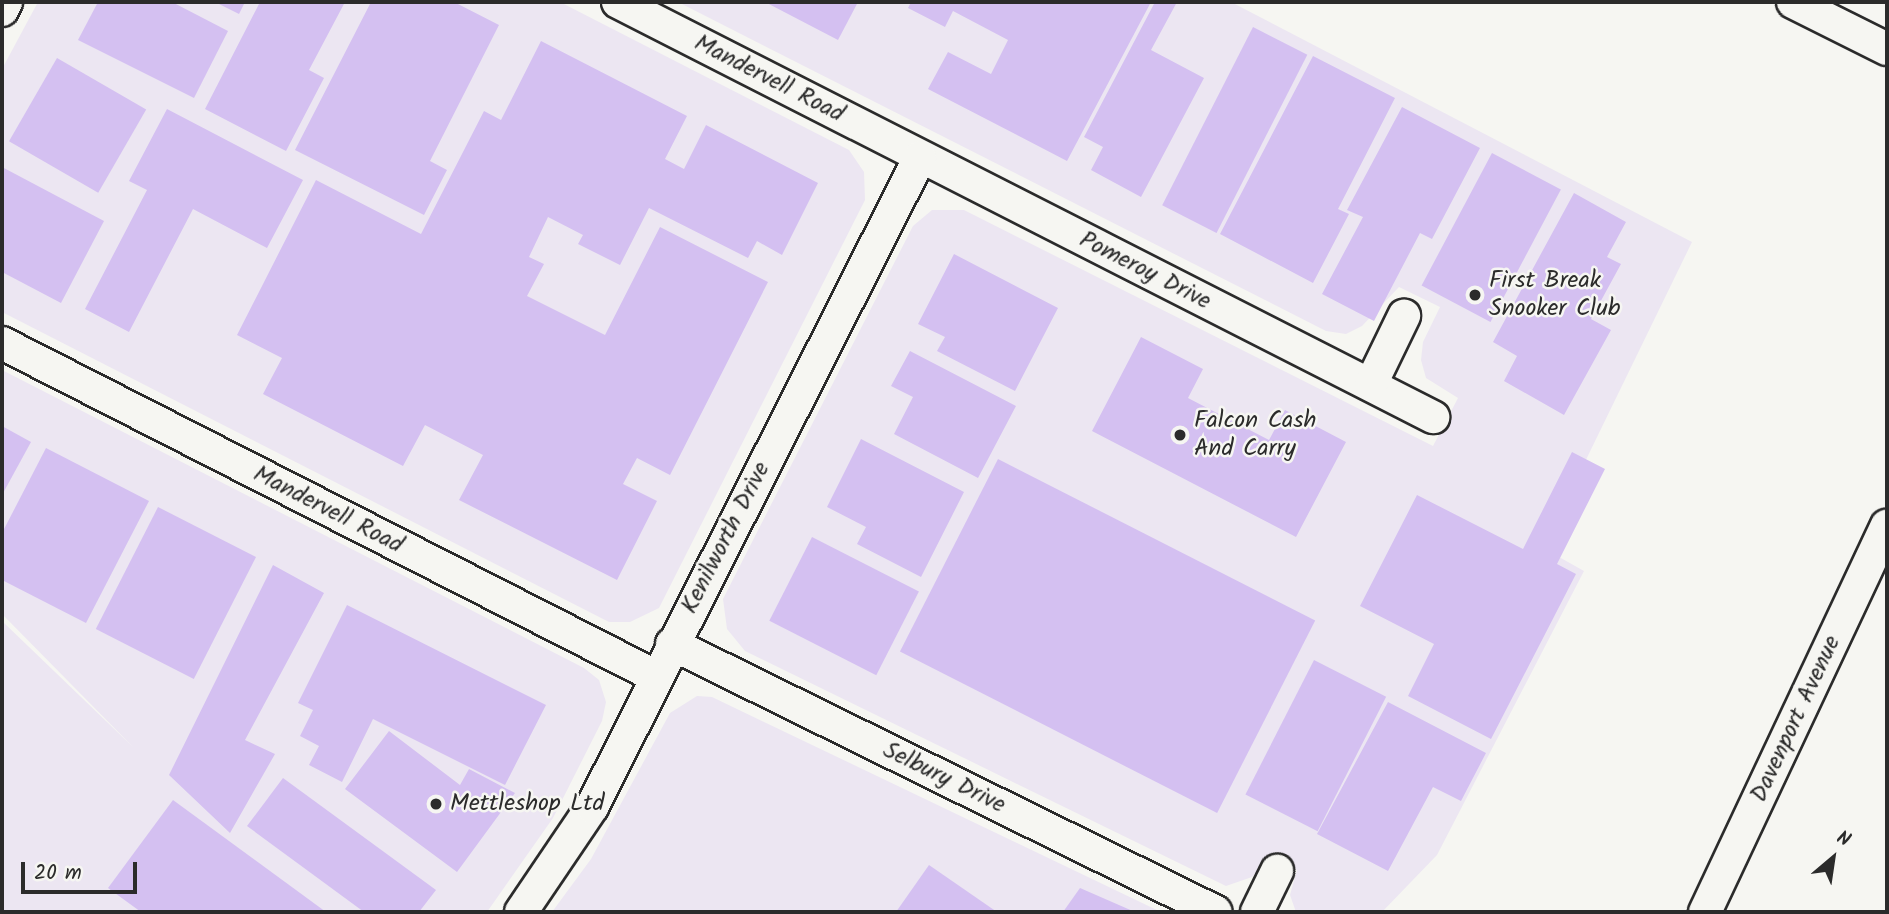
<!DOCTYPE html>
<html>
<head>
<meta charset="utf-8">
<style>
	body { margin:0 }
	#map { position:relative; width:1889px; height:914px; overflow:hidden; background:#f6f6f2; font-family:Kalam,sans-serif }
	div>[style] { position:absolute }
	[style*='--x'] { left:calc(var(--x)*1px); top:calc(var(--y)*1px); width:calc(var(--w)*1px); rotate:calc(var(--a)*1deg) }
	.built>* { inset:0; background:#ece6f2 }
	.building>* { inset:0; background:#d4c0f1; transform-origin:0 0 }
	.roads { filter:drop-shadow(2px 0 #2b2b2b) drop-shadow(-2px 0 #2b2b2b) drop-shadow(0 2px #2b2b2b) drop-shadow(0 -2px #2b2b2b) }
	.street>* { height:32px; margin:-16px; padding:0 16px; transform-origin:16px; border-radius:16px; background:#f6f6f2 }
	.dots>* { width:19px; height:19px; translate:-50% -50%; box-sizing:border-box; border:4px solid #f6f6f2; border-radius:50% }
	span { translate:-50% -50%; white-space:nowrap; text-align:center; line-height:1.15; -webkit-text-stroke:5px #f6f6f2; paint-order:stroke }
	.street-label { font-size:24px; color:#2b2b2b }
	.poi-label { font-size:24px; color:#2b2b2b }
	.left { translate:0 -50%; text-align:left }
	.frame { position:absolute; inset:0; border:4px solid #2b2b2b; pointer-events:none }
	.north { position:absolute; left:1798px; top:823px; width:70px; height:70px; -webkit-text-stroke:5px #f6f6f2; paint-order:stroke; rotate:29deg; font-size:19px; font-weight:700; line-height:28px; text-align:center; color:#2b2b2b }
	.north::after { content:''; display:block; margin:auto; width:24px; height:32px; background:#2b2b2b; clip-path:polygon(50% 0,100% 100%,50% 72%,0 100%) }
	.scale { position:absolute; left:21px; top:862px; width:116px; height:32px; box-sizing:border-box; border:4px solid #2b2b2b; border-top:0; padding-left:9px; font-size:21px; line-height:24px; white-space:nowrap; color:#2b2b2b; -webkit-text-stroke:5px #f6f6f2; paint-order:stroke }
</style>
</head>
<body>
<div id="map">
	<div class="built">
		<i style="clip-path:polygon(38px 2px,560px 2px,849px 150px,864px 172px,865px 200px,659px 608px,630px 622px,609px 622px,2px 312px,2px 69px)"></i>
		<i style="clip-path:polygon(678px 2px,1231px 2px,1692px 242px,1543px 548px,1584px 571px,1437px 855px,1382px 912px,1296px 912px,1290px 895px,1297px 870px,1270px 857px,1252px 877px,1226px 886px,745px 651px,727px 629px,723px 599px,913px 226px,932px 210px,964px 210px,1433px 446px,1458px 398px,1426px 378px,1421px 360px,1423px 342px,1440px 307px,1399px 287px,1362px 326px,1346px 334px,1326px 331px)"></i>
		<i style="clip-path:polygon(2px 370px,584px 668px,599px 680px,606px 702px,602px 721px,553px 818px,487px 912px,2px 912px,2px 621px,133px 747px,2px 614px)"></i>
		<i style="clip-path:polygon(697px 696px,712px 697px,1161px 912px,552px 912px,591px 859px,670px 713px)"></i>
	</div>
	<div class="building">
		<i style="clip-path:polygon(98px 2px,172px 2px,228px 31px,194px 98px,78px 40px)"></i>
		<i style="clip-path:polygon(215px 2px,245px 2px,239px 14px)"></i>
		<i style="clip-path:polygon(260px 2px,345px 2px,309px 70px,324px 78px,286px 151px,205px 109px)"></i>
		<i style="clip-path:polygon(371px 2px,454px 2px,499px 25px,430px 161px,447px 170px,424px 215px,295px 150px)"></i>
		<i style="clip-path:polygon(765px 2px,858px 2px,838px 40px)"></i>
		<i style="clip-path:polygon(911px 2px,1151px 2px,1067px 161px,928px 89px,948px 52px,991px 74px,1008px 40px,953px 11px,945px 27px,908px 8px)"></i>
		<i style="clip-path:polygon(1155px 2px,1177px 2px,1151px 50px,1204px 78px,1141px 197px,1091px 170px,1103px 147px,1084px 137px)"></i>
		<i style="left:1253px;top:27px;width:61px;height:200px;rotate:27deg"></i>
		<i style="clip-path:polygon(541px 41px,687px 116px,665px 159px,684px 169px,706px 125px,818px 183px,782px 255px,757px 241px,748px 258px,649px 208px,620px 265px,578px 244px,583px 235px,548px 217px,529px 257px,544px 264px,527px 296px,605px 335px,660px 227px,768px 282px,670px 475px,637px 458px,623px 484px,657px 501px,617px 580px,459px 500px,483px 455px,425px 425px,403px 466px,263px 394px,282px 358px,237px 335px,316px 180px,421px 234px,484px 111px,501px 120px)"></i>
		<i style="clip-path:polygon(1313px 56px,1395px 98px,1338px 209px,1349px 214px,1313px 283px,1220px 234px)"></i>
		<i style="left:57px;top:58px;width:103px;height:96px;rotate:30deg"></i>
		<i style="clip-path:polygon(1402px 107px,1480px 148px,1432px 239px,1420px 233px,1374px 321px,1322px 294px,1363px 217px,1347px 210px)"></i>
		<i style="clip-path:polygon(167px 109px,303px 180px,267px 248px,193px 209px,129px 332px,85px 309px,147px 190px,129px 181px)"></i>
		<i style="left:1492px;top:153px;width:78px;height:150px;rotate:28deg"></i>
		<i style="clip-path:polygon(2px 167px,104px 221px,61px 303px,2px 272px)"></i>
		<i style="clip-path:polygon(1574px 193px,1626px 222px,1607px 257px,1621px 264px,1591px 319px,1611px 330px,1564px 415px,1504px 381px,1517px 356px,1493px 342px)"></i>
		<i style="clip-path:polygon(954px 254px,1058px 308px,1015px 391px,937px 351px,945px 337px,918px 324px)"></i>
		<i style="clip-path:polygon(1141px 337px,1203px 369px,1188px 398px,1269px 440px,1285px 410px,1346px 442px,1296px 537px,1092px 431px)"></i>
		<i style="clip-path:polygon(910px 351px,1016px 406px,978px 478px,894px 434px,913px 397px,891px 386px)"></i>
		<i style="clip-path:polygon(2px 426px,31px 442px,2px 495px)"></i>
		<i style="clip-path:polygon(861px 439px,964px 492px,921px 577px,857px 544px,866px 527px,827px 507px)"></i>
		<i style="clip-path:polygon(46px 448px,149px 501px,86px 623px,2px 580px,2px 533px)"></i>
		<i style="clip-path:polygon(1572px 452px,1605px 469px,1557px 564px,1576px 574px,1491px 739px,1408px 696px,1434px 644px,1360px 606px,1417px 495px,1523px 549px)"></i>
		<i style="left:998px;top:459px;width:356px;height:216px;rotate:27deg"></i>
		<i style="left:158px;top:507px;width:110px;height:137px;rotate:27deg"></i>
		<i style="left:812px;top:537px;width:120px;height:94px;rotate:27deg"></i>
		<i style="clip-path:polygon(273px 565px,324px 593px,245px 740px,275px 754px,230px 833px,169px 775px)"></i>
		<i style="clip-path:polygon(347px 605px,546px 705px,505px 785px,373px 719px,342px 782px,309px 765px,319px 746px,300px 736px,313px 710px,298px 703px)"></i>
		<i style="left:1314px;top:660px;width:81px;height:151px;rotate:27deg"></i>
		<i style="clip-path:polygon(1388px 702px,1486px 753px,1461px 801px,1433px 787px,1388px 871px,1317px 834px)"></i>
		<i style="clip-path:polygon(389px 731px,460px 785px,469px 769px,515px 793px,457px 872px,345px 789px)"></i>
		<i style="clip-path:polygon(283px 778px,436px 890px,419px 912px,364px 912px,247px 826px)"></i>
		<i style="clip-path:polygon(173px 800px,326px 912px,141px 912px,108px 888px)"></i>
		<i style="clip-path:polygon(929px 865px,997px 912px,896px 912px)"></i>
		<i style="clip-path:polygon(1080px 888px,1135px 912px,1063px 912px)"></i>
	</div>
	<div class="roads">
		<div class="street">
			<i style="--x:618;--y:2;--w:915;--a:26.99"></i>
			<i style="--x:1793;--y:2;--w:105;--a:26.6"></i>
			<i style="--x:2;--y:10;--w:9;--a:-63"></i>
			<i style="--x:2;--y:343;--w:733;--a:27.02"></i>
			<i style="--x:1371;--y:384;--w:76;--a:-64.1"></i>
			<i style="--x:672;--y:644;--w:606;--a:26.23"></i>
			<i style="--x:521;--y:912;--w:127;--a:-55.9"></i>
			<i style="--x:592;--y:807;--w:728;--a:-63.22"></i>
			<i style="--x:1257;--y:912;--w:46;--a:-64"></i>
			<i style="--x:1705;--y:912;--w:427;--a:-64.8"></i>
		</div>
	</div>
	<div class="dots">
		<i style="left:1475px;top:295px;background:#2b2b2b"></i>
		<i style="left:1180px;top:435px;background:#2b2b2b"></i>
		<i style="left:436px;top:804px;background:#2b2b2b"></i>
	</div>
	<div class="street-label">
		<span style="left:769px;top:79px;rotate:27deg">Mandervell Road</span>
		<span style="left:1145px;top:271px;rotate:27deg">Pomeroy Drive</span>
		<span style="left:328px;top:510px;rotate:27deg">Mandervell Road</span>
		<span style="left:726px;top:538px;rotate:-63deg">Kenilworth Drive</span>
		<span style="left:1796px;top:719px;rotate:-65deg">Davenport Avenue</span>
		<span style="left:944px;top:778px;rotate:26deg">Selbury Drive</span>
	</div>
	<div class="poi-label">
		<span class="left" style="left:1489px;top:295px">First Break<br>Snooker Club</span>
		<span class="left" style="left:1194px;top:435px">Falcon Cash<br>And Carry</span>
		<span class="left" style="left:450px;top:804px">Mettleshop Ltd</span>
	</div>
	<div class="frame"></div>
	<div class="north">N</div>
	<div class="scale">20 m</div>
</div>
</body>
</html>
